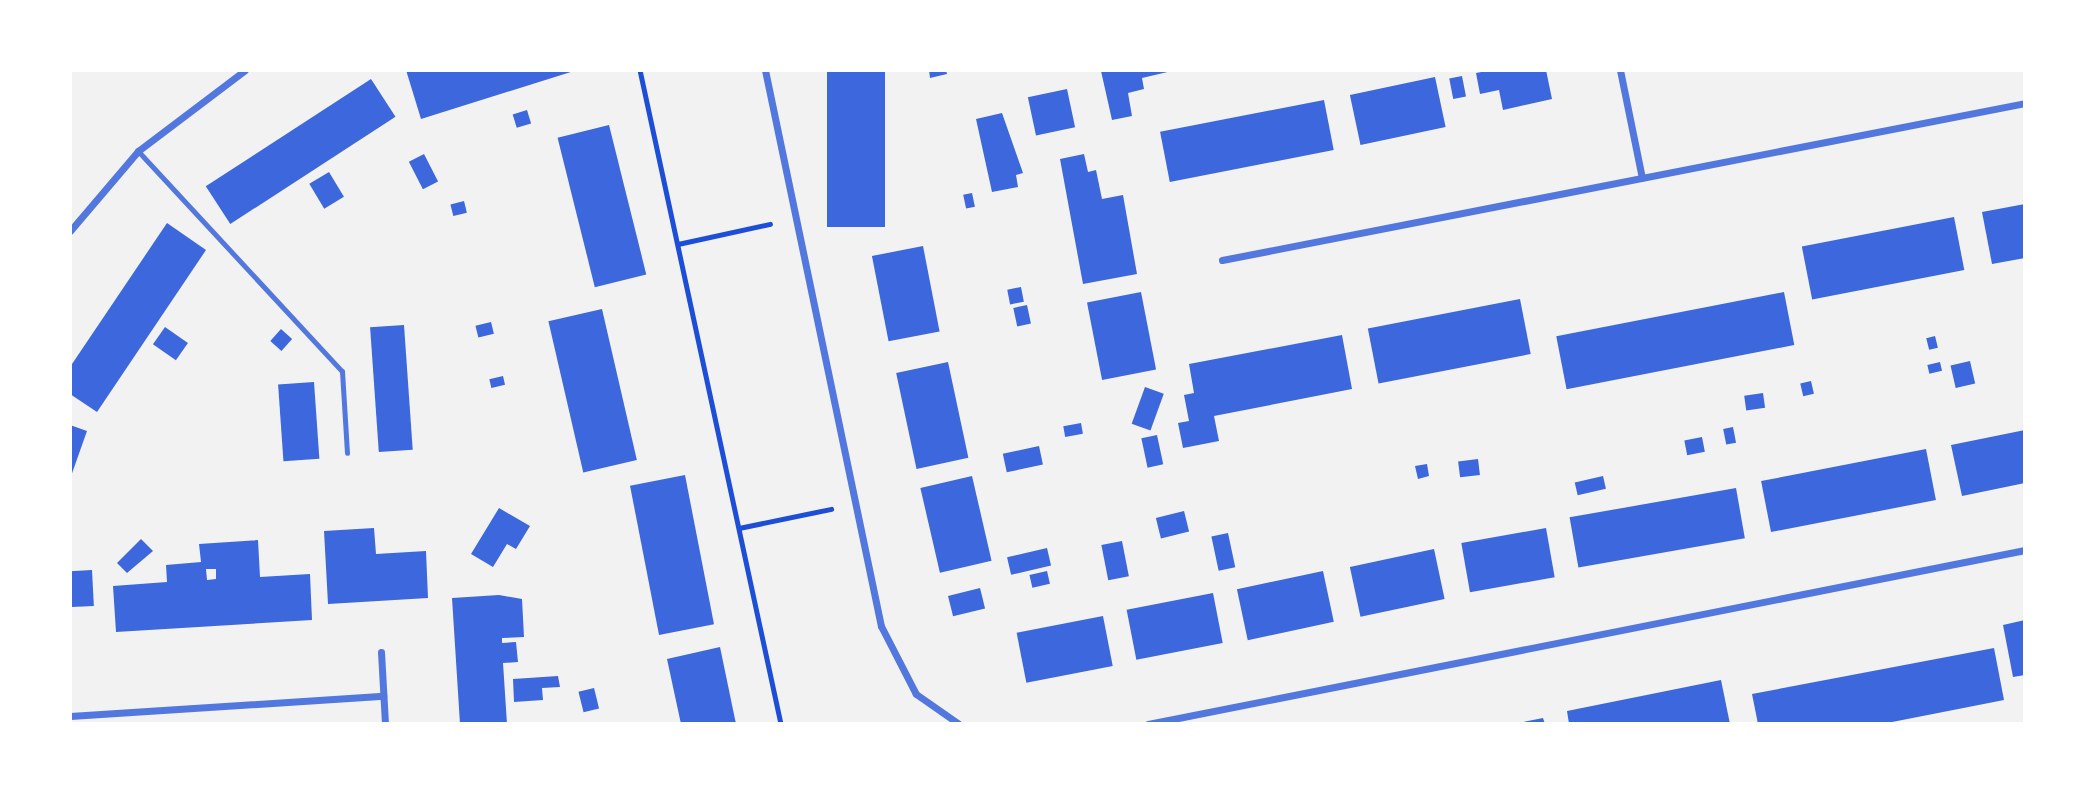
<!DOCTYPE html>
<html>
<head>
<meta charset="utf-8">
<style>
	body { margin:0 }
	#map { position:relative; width:2095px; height:794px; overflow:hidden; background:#f2f2f2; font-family:Manrope,sans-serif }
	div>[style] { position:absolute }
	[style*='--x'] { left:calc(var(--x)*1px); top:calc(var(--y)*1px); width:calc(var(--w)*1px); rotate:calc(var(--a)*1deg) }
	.building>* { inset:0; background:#3d67dc; transform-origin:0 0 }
	.path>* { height:4.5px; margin:-2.25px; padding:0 2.25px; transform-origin:2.25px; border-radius:2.25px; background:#1d4ed8 }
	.service>* { height:5px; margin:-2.5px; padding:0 2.5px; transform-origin:2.5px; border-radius:2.5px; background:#5277de }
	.minor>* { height:7px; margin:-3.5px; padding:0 3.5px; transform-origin:3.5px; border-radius:3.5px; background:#5277de }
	span { translate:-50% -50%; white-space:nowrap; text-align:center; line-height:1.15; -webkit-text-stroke:7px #fff; paint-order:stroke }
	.frame { position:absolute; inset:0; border:72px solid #fff; pointer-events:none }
</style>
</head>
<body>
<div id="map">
	<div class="building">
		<i style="clip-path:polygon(406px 70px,574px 70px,574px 71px,421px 119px)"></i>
		<i style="left:827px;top:70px;width:58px;height:157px"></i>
		<i style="clip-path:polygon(929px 70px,946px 70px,947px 74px,930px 78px)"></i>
		<i style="clip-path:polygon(1176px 70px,1142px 78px,1144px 89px,1128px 93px,1132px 116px,1112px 120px,1101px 71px)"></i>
		<i style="clip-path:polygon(1492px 70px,1546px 70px,1552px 99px,1503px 110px,1499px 90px,1480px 94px,1476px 73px)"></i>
		<i style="left:1462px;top:76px;width:21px;height:13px;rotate:79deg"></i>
		<i style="left:1435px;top:77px;width:51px;height:87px;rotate:78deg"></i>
		<i style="left:371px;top:79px;width:45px;height:197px;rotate:57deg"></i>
		<i style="left:1067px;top:89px;width:39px;height:40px;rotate:78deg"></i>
		<i style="left:1324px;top:100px;width:51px;height:167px;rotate:79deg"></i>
		<i style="left:527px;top:110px;width:14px;height:15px;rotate:73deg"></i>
		<i style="clip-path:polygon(1002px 113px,1023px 173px,1016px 175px,1018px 187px,992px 192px,976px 119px)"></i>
		<i style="left:609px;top:125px;width:154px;height:53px;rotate:76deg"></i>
		<i style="left:424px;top:154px;width:31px;height:17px;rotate:63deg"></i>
		<i style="clip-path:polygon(1084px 154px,1088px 172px,1096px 170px,1102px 199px,1123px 195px,1137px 274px,1083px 284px,1060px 159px)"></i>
		<i style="left:329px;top:172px;width:29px;height:23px;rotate:59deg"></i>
		<i style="left:972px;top:193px;width:14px;height:9px;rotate:78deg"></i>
		<i style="left:464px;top:201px;width:12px;height:14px;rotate:76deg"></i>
		<i style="clip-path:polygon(2025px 204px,2025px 258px,1992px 264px,1982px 212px)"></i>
		<i style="left:1954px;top:217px;width:54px;height:155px;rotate:79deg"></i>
		<i style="clip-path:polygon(167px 223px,206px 250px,97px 412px,70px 394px,70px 367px)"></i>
		<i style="left:923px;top:246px;width:87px;height:52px;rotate:79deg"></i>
		<i style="left:1021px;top:287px;width:15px;height:14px;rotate:79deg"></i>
		<i style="left:1141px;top:292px;width:79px;height:55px;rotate:79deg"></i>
		<i style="left:1784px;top:292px;width:54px;height:232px;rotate:79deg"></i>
		<i style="left:1520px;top:299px;width:56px;height:155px;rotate:79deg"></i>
		<i style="left:1027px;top:305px;width:19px;height:14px;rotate:78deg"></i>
		<i style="left:602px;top:309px;width:155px;height:55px;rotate:77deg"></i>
		<i style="left:491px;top:322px;width:12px;height:16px;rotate:76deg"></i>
		<i style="left:404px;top:325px;width:125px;height:34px;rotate:86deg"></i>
		<i style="left:165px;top:327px;width:28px;height:21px;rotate:35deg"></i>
		<i style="left:281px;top:329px;width:15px;height:16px;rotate:42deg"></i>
		<i style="clip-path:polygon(1342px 335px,1352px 389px,1214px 416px,1219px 441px,1183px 448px,1178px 423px,1189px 421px,1184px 395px,1194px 393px,1189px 364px)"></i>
		<i style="left:1935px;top:336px;width:12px;height:9px;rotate:76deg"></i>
		<i style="left:1970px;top:361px;width:23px;height:20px;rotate:77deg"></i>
		<i style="left:948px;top:362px;width:98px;height:53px;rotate:78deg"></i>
		<i style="left:1940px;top:362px;width:9px;height:13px;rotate:77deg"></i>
		<i style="left:503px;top:376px;width:9px;height:14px;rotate:77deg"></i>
		<i style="left:1811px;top:381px;width:13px;height:11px;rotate:77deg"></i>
		<i style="left:314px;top:382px;width:77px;height:36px;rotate:86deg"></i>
		<i style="left:1145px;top:387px;width:20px;height:39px;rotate:20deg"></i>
		<i style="left:1763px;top:393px;width:15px;height:19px;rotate:82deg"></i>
		<i style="left:1081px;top:423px;width:11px;height:18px;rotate:80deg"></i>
		<i style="clip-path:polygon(70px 425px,87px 431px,70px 479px)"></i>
		<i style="left:1733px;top:427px;width:16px;height:10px;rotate:79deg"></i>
		<i style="clip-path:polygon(2025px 430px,2025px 483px,1962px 496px,1951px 445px)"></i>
		<i style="left:1157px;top:435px;width:30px;height:16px;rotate:78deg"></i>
		<i style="left:1702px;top:437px;width:15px;height:18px;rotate:79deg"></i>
		<i style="left:1039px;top:446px;width:19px;height:37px;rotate:78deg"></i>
		<i style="left:1926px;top:449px;width:52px;height:168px;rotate:79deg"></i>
		<i style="left:1478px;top:459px;width:16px;height:20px;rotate:83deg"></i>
		<i style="clip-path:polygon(1427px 464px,1429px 476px,1418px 479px,1415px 466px)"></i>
		<i style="left:685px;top:475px;width:152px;height:56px;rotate:79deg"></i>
		<i style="left:972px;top:476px;width:87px;height:53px;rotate:77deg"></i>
		<i style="left:1603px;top:476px;width:13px;height:29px;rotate:77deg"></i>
		<i style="left:1736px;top:488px;width:51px;height:169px;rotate:80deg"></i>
		<i style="clip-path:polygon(499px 508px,530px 526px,516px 549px,507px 544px,493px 567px,471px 554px)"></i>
		<i style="left:1184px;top:511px;width:21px;height:29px;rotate:76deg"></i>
		<i style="clip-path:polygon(374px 528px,376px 554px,426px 551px,428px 598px,328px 604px,324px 531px)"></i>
		<i style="left:1546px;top:528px;width:50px;height:86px;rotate:80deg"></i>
		<i style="left:1228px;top:533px;width:35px;height:17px;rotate:78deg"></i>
		<i style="clip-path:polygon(141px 539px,153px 551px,127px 573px,117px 563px)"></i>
		<i style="clip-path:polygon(evenodd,258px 540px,260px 577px,310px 574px,312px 620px,116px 632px,113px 586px,167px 582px,166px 565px,201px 562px,199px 544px,258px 540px,206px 569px,216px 569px,216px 579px,207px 580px,206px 569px)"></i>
		<i style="left:1122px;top:541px;width:36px;height:21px;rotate:79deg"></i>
		<i style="left:1047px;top:548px;width:18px;height:41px;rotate:77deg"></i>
		<i style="left:1434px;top:549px;width:51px;height:86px;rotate:78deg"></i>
		<i style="left:92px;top:570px;width:36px;height:22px;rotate:87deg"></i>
		<i style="left:1047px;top:571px;width:13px;height:18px;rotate:77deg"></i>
		<i style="left:1323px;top:571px;width:52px;height:88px;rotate:78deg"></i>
		<i style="left:980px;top:588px;width:21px;height:33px;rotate:76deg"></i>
		<i style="left:1213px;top:593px;width:51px;height:88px;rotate:79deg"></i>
		<i style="clip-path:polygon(499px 595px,522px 599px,524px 637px,502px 638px,502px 643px,516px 642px,518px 662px,503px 663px,507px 724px,460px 724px,452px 598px)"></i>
		<i style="left:1103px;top:616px;width:51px;height:88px;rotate:79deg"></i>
		<i style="clip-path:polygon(2025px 620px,2025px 675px,2013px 677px,2003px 625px)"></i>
		<i style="clip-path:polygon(720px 647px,736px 724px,681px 724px,667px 659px)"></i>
		<i style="clip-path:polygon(1994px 648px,2004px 700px,1882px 724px,1758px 724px,1752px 694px)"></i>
		<i style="clip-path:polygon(558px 676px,560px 687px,542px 688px,543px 700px,514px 702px,513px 679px)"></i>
		<i style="clip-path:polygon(1721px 680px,1730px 724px,1569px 724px,1567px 711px)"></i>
		<i style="left:594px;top:688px;width:21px;height:16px;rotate:76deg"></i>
		<i style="clip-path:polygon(1543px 718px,1545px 724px,1518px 724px,1518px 723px)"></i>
	</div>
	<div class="path">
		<i style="--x:640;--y:70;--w:669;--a:77.83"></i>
		<i style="--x:678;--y:244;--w:94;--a:-12.3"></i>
		<i style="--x:739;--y:528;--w:94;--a:-11.7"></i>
	</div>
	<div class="service">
		<i style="--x:138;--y:151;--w:300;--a:47.2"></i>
		<i style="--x:342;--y:371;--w:82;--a:86.5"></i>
	</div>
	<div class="minor">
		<i style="--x:765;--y:70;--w:568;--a:78.22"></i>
		<i style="--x:881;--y:626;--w:76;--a:62.8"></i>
		<i style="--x:916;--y:694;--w:52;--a:34.9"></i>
		<i style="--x:1620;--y:70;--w:110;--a:78.5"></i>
		<i style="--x:70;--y:231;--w:105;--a:-49.6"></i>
		<i style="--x:138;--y:151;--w:134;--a:-37.1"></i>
		<i style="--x:1222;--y:260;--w:818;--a:-11.06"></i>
		<i style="--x:381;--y:652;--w:72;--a:86.8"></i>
		<i style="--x:70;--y:716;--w:314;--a:-3.7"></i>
		<i style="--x:1148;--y:724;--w:894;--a:-11.22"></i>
	</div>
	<div class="frame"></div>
</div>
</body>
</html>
